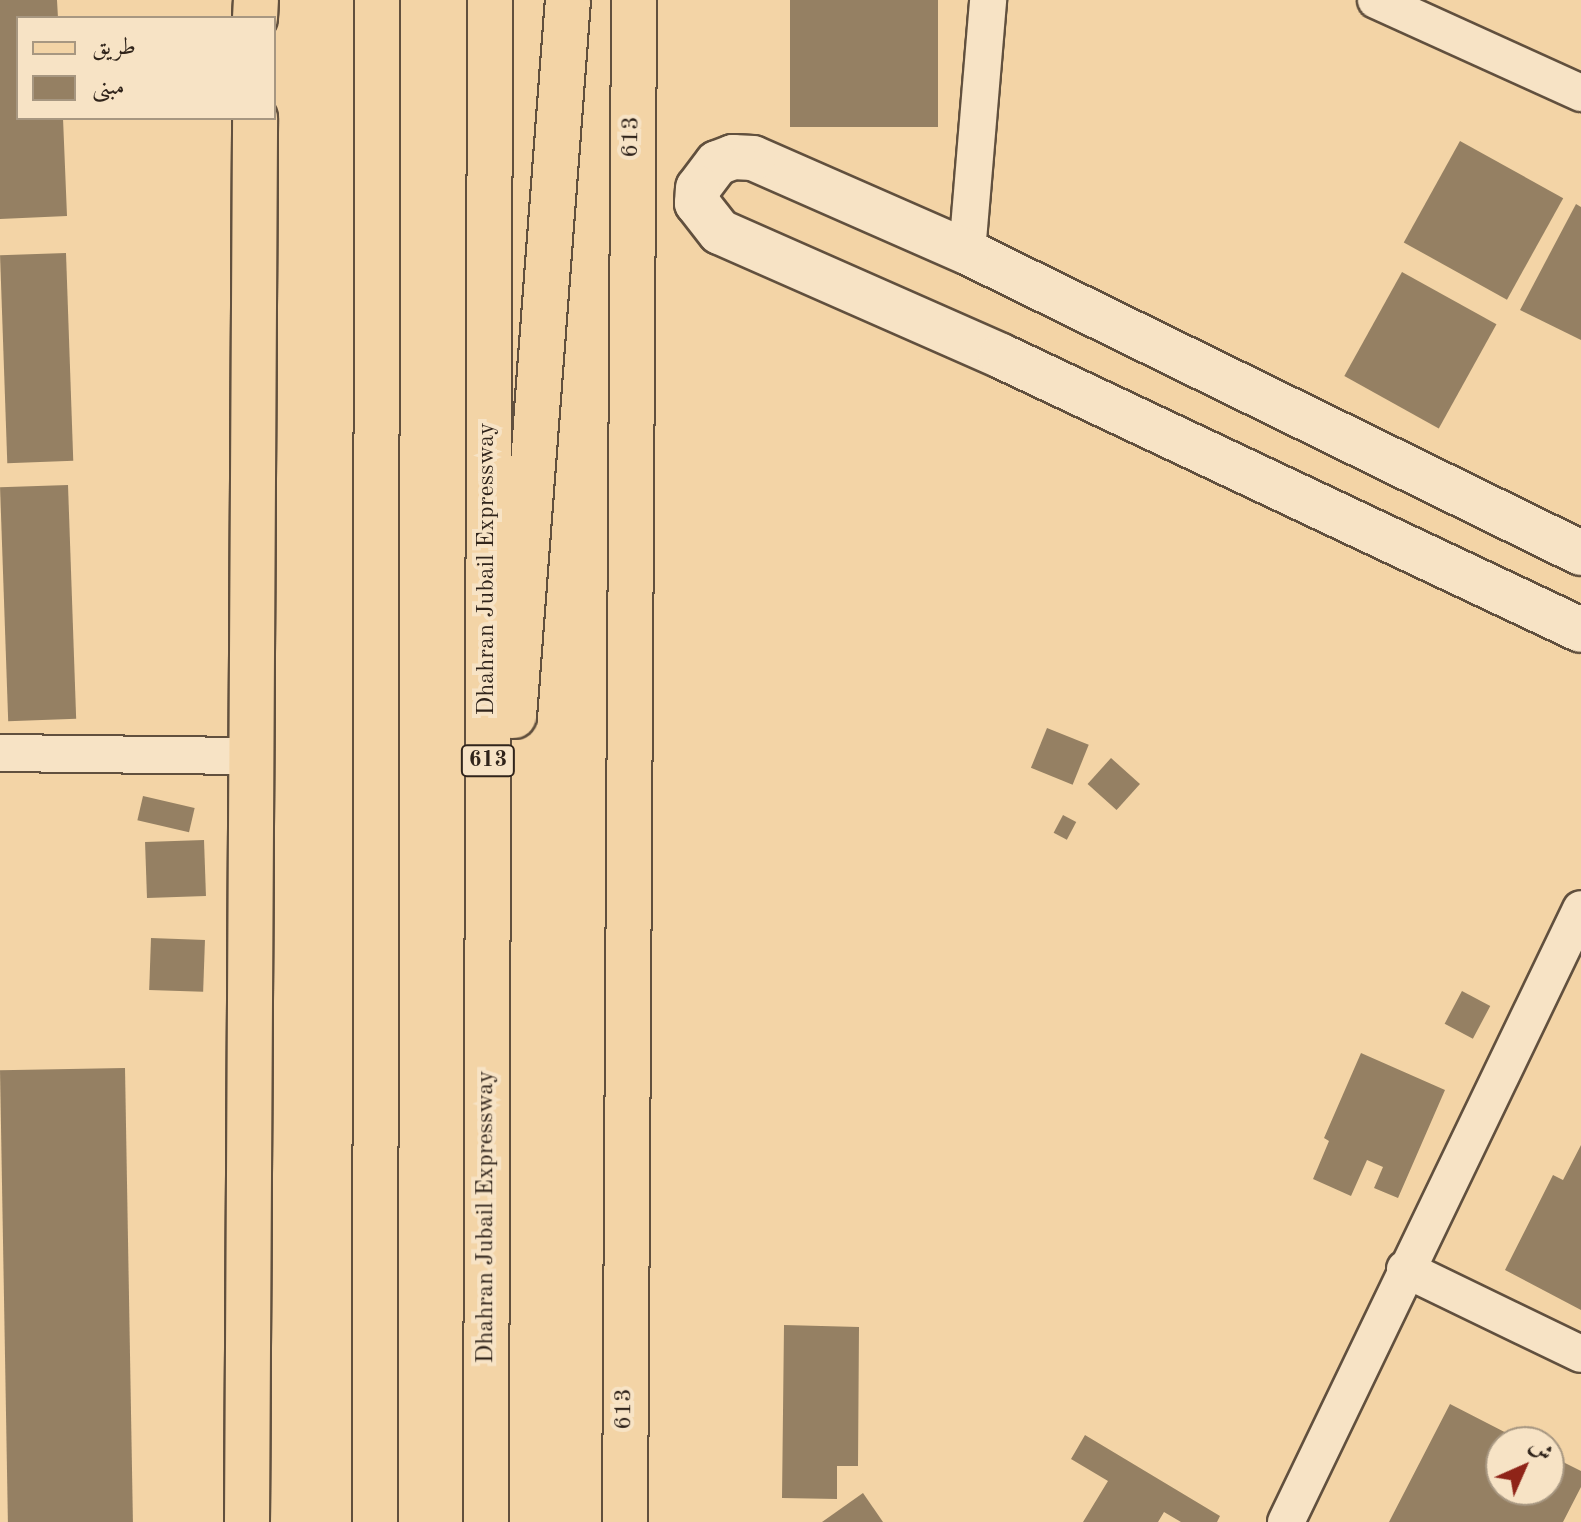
<!DOCTYPE html>
<html>
<head>
<meta charset="utf-8">
<style>
	body { margin:0 }
	#map { position:relative; width:1581px; height:1522px; overflow:hidden; background:#f3d4a6; font-family:"Old Standard TT",Amiri,serif }
	div>[style] { position:absolute }
	[style*='--x'] { left:calc(var(--x)*1px); top:calc(var(--y)*1px); width:calc(var(--w)*1px); rotate:calc(var(--a)*1deg) }
	.building>* { inset:0; background:#958063; transform-origin:0 0 }
	.roads { filter:drop-shadow(2px 0 #61503e) drop-shadow(-2px 0 #61503e) drop-shadow(0 2px #61503e) drop-shadow(0 -2px #61503e) }
	.street>* { height:36px; margin:-18px; padding:0 18px; transform-origin:18px; border-radius:18px; background:#f7e3c5 }
	.secondary>* { height:44px; margin:-22px; padding:0 22px; transform-origin:22px; border-radius:22px; background:#f7e3c5 }
	.primary>* { height:44px; margin:-22px; padding:0 22px; transform-origin:22px; border-radius:22px; background:#f3d4a6 }
	.highway>* { height:44px; margin:-22px; padding:0 22px; transform-origin:22px; border-radius:22px; background:#f3d4a6 }
	span { translate:-50% -50%; white-space:nowrap; text-align:center; line-height:1.15; -webkit-text-stroke:8px #f7e3c5; paint-order:stroke }
	.shield-label span { padding:2px 6px; background:#f7e3c5; border:2px solid; border-radius:6px; -webkit-text-stroke-width:0 }
	.shield-label { font-size:22px; color:#30241b; font-weight:700 }
	.street-label { font-size:24px; color:#30241b }
	.legend { position:absolute; left:16px; top:16px; width:260px; height:104px; box-sizing:border-box; background:#f7e3c5; border:2px solid #a79781; margin:0; padding:10px 14px; list-style:none; font-size:24px; color:#30241b }
	.legend li { display:flex; align-items:center; gap:16px; height:40px }
	.legend b { width:40px; border:2px solid #a79781 }
	.north { position:absolute; left:1485px; top:1426px; width:80px; height:80px; box-sizing:border-box; background:#f7e3c5; border:2px solid #a79781; border-radius:50%; rotate:45deg; font-size:22px; font-weight:700; line-height:32px; text-align:center; color:#30241b }
	.north::after { content:''; display:block; margin:auto; width:28px; height:36px; background:#8f2418; clip-path:polygon(50% 0,100% 100%,50% 72%,0 100%) }
</style>
</head>
<body>
<div id="map">
	<div class="building">
		<i style="clip-path:polygon(0 0,57px 0,58px 18px,18px 18px,18px 118px,63px 118px,67px 216px,0 219px)"></i>
		<i style="left:790px;top:0;width:148px;height:127px"></i>
		<i style="left:1460px;top:141px;width:118px;height:116px;rotate:29deg"></i>
		<i style="clip-path:polygon(1576px 204px,1581px 207px,1581px 340px,1520px 310px)"></i>
		<i style="left:66px;top:253px;width:208px;height:66px;rotate:88deg"></i>
		<i style="left:1402px;top:272px;width:108px;height:119px;rotate:29deg"></i>
		<i style="left:68px;top:485px;width:234px;height:68px;rotate:88deg"></i>
		<i style="left:1047px;top:728px;width:45px;height:43px;rotate:22deg"></i>
		<i style="left:1111px;top:758px;width:39px;height:35px;rotate:42deg"></i>
		<i style="left:143px;top:796px;width:53px;height:25px;rotate:13deg"></i>
		<i style="left:1063px;top:815px;width:15px;height:20px;rotate:28deg"></i>
		<i style="left:204px;top:840px;width:56px;height:59px;rotate:88deg"></i>
		<i style="left:151px;top:938px;width:54px;height:52px;rotate:2deg"></i>
		<i style="left:1462px;top:991px;width:32px;height:37px;rotate:28deg"></i>
		<i style="clip-path:polygon(1361px 1053px,1445px 1090px,1398px 1198px,1374px 1188px,1383px 1167px,1367px 1160px,1351px 1196px,1313px 1179px,1329px 1141px,1324px 1138px)"></i>
		<i style="left:125px;top:1068px;width:454px;height:125px;rotate:89deg"></i>
		<i style="clip-path:polygon(1581px 1145px,1581px 1310px,1505px 1270px,1553px 1175px,1563px 1180px)"></i>
		<i style="clip-path:polygon(784px 1325px,859px 1327px,858px 1466px,837px 1466px,837px 1499px,782px 1498px)"></i>
		<i style="clip-path:polygon(1450px 1404px,1524px 1442px,1501px 1442px,1501px 1490px,1549px 1490px,1549px 1455px,1581px 1471px,1581px 1487px,1563px 1522px,1389px 1522px)"></i>
		<i style="clip-path:polygon(1085px 1435px,1220px 1516px,1217px 1522px,1181px 1522px,1164px 1512px,1158px 1522px,1083px 1522px,1108px 1481px,1071px 1459px)"></i>
		<i style="clip-path:polygon(863px 1493px,883px 1522px,822px 1522px)"></i>
	</div>
	<div class="roads">
		<div class="street">
			<i style="--x:1376;--y:0;--w:225;--a:24.4"></i>
			<i style="--x:967;--y:252;--w:253;--a:-85.2"></i>
			<i style="--x:0;--y:753;--w:255;--a:0.7"></i>
			<i style="--x:1405;--y:1269;--w:195;--a:25.8"></i>
			<i style="--x:1286;--y:1522;--w:680;--a:-64.3"></i>
		</div>
		<div class="secondary">
			<i style="--x:1581;--y:553;--w:684;--a:-153.88"></i>
			<i style="--x:967;--y:252;--w:234;--a:-156.3"></i>
			<i style="--x:753;--y:158;--w:20;--a:-177"></i>
			<i style="--x:733;--y:157;--w:17;--a:159"></i>
			<i style="--x:717;--y:163;--w:31;--a:127"></i>
			<i style="--x:698;--y:188;--w:15;--a:94"></i>
			<i style="--x:697;--y:203;--w:37;--a:52"></i>
			<i style="--x:720;--y:232;--w:307;--a:23.8"></i>
			<i style="--x:1001;--y:356;--w:641;--a:25.29"></i>
		</div>
		<div class="primary">
			<i style="--x:255;--y:18;--w:18;--a:-87"></i>
			<i style="--x:247;--y:1522;--w:1404;--a:-89.67"></i>
			<i style="--x:625;--y:1522;--w:1522;--a:-89.66"></i>
		</div>
		<div class="highway">
			<i style="--x:514;--y:716;--w:718;--a:-85.69"></i>
			<i style="--x:375;--y:1522;--w:1522;--a:-89.92"></i>
			<i style="--x:486;--y:1522;--w:1522;--a:-89.85"></i>
		</div>
	</div>
	<div class="shield-label">
		<span style="left:488px;top:761px">613</span>
	</div>
	<div class="street-label">
		<span style="left:632px;top:137px;rotate:-89deg">613</span>
		<span style="left:488px;top:569px;rotate:-90deg">Dhahran Jubail Expressway</span>
		<span style="left:487px;top:1217px;rotate:-90deg">Dhahran Jubail Expressway</span>
		<span style="left:625px;top:1409px;rotate:-90deg">613</span>
	</div>
	<ul class="legend">
	<li><b style="height:10px;background:#f3d4a6"></b>طريق</li>
	<li><b style="height:22px;background:#958063"></b>مبنى</li>
	</ul>
	<div class="north">ش</div>
</div>
</body>
</html>
